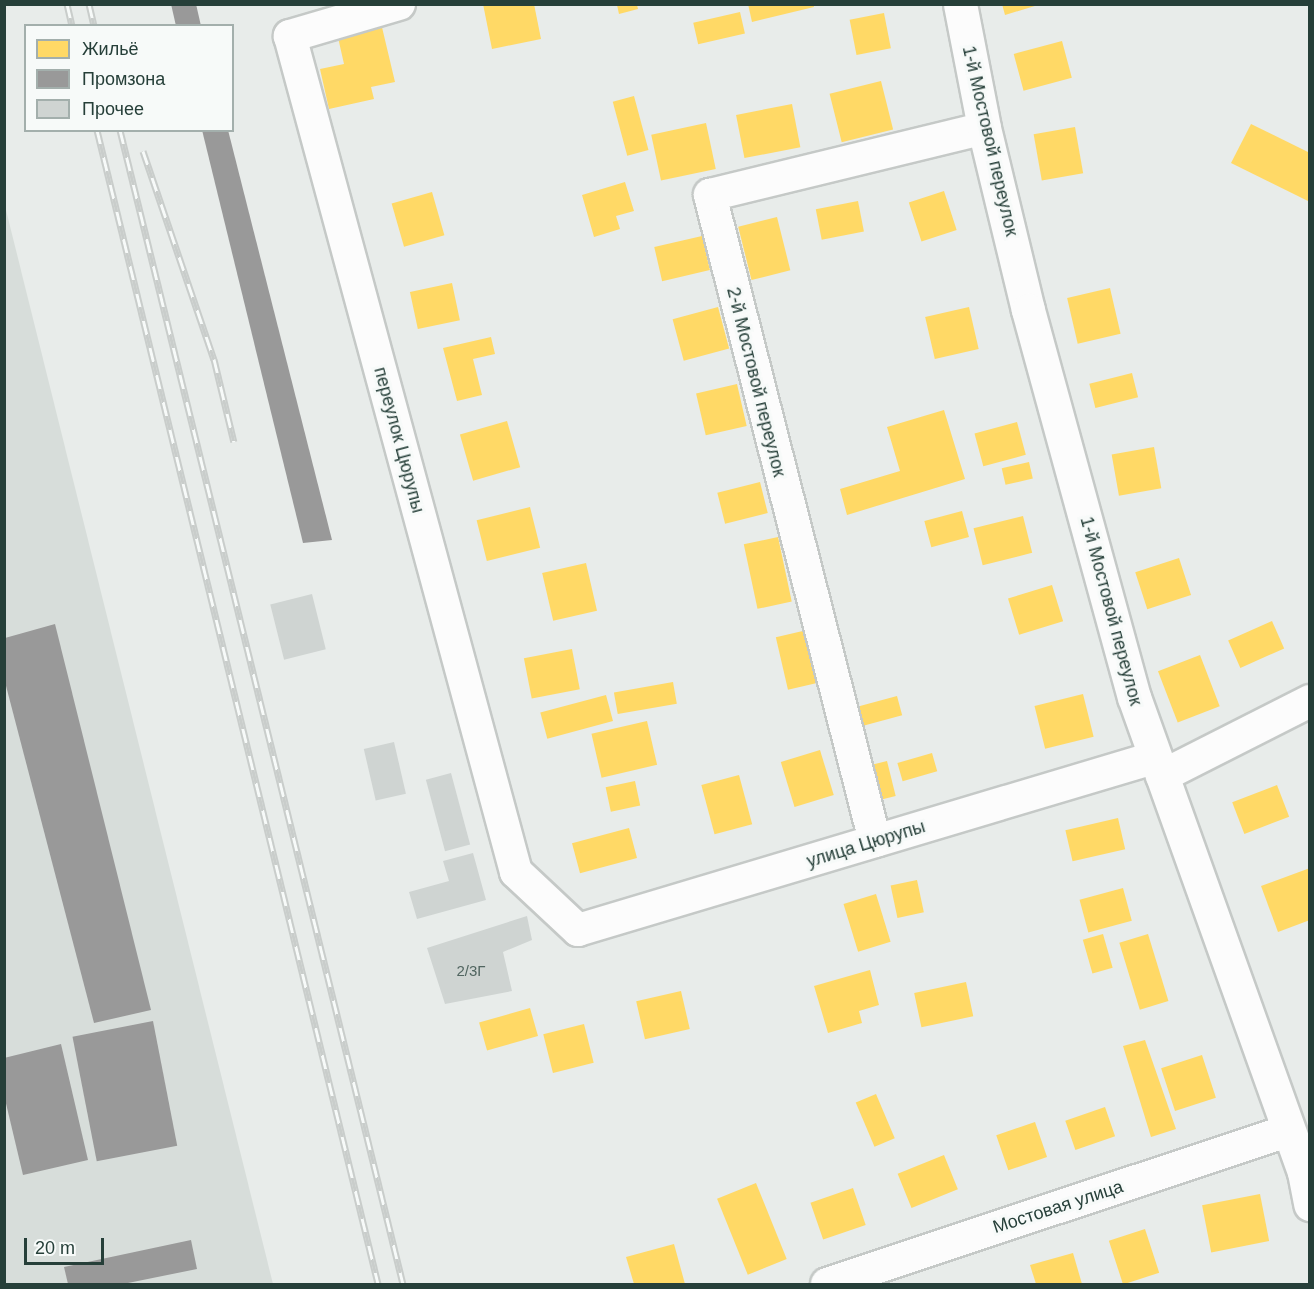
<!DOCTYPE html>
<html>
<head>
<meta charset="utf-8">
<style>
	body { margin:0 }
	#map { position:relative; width:1314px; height:1289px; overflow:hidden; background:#e8ecea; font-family:Helvetica,sans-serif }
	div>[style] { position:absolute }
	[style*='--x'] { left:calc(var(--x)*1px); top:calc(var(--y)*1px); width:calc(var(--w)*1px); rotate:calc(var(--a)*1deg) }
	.built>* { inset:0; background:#d7ddda }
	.homes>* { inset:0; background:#ffd966; transform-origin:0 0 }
	.industry>* { inset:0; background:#999; transform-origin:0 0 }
	.building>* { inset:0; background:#cfd4d2; transform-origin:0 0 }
	.roads { filter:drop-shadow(2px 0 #c5c9c7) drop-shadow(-2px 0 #c5c9c7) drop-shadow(0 2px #c5c9c7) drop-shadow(0 -2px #c5c9c7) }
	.minor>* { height:32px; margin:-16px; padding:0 16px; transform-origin:16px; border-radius:16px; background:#fcfcfc }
	.tertiary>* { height:33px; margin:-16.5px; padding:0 16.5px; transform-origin:16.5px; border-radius:16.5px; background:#fcfcfc }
	.rail>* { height:7px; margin-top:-3.5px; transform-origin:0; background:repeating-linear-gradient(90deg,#f7faf9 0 14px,#c9cdcb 0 28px); box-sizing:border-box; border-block:2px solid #c9cdcb }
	span { translate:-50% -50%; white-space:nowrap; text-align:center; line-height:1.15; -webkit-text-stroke:6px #f7faf9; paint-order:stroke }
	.number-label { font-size:15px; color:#516560 }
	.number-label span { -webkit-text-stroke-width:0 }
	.street-label { font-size:18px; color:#263f39 }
	.frame { position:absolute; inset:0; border:6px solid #263f39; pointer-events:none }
	.legend { position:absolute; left:24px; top:24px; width:210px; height:108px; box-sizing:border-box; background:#f7faf9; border:2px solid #a3afac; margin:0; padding:8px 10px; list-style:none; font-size:18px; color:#263f39 }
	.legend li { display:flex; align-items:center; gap:12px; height:30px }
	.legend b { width:30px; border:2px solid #a3afac }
	.scale { position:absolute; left:24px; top:1238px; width:80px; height:27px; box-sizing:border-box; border:3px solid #263f39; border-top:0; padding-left:8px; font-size:18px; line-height:21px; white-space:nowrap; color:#263f39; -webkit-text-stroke:4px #f7faf9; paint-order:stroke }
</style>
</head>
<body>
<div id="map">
	<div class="built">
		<i style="clip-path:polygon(5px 206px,273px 1284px,5px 1284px)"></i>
	</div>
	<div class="homes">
		<i style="clip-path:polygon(483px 4px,534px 4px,541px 39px,492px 49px)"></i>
		<i style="clip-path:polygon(748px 4px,813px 4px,814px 7px,752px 22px)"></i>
		<i style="clip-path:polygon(1002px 4px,1038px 4px,1038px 5px,1005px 15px)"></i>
		<i style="clip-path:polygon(617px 5px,637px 5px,638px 9px,619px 14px)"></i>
		<i style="left:740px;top:12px;width:22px;height:48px;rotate:77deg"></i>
		<i style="left:884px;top:13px;width:36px;height:35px;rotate:79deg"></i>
		<i style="clip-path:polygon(381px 23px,395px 82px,371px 87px,374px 99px,329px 109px,320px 69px,344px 64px,337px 33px)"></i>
		<i style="left:1062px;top:41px;width:38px;height:50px;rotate:75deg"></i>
		<i style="left:881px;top:81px;width:50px;height:53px;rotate:76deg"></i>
		<i style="left:634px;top:96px;width:56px;height:22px;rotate:75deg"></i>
		<i style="left:792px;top:104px;width:44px;height:57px;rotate:79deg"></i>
		<i style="left:706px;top:123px;width:47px;height:56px;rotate:78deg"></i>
		<i style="clip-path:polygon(1251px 124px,1310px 153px,1310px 202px,1231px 163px)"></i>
		<i style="left:1075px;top:127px;width:47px;height:42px;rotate:80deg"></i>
		<i style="clip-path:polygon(625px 182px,634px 211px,616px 216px,620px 229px,594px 237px,582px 195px)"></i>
		<i style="left:944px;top:191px;width:41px;height:37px;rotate:72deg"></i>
		<i style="left:432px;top:192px;width:45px;height:42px;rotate:74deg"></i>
		<i style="left:858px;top:201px;width:31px;height:43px;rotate:79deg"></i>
		<i style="left:777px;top:217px;width:55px;height:40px;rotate:76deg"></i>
		<i style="left:702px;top:236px;width:35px;height:49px;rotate:77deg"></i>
		<i style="left:452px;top:283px;width:38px;height:43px;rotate:78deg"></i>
		<i style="left:1110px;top:288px;width:47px;height:44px;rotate:77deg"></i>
		<i style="left:718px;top:307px;width:43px;height:47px;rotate:75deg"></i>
		<i style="left:969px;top:307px;width:43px;height:45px;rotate:77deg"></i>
		<i style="clip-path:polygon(491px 337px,495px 354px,473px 359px,482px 395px,457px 401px,443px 348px)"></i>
		<i style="left:1132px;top:373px;width:25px;height:44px;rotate:76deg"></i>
		<i style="left:737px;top:384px;width:43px;height:42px;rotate:77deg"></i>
		<i style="clip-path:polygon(944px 410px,965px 479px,847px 515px,840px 489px,900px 471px,887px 427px)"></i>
		<i style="left:507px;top:421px;width:48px;height:49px;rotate:74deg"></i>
		<i style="left:1017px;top:422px;width:34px;height:44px;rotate:75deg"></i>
		<i style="left:1154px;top:447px;width:42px;height:43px;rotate:80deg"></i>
		<i style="left:1029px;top:462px;width:17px;height:28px;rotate:77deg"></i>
		<i style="left:760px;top:482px;width:32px;height:44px;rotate:76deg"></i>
		<i style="left:530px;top:507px;width:42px;height:55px;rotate:76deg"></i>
		<i style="left:962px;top:511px;width:27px;height:39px;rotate:75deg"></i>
		<i style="left:1023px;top:516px;width:38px;height:51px;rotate:76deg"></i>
		<i style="left:778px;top:537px;width:66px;height:35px;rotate:78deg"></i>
		<i style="left:1179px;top:558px;width:39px;height:46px;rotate:72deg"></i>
		<i style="left:586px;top:563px;width:49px;height:45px;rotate:77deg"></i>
		<i style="left:1052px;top:585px;width:38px;height:46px;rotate:73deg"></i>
		<i style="left:1272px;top:621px;width:30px;height:48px;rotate:66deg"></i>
		<i style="left:807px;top:630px;width:54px;height:32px;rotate:77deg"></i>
		<i style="left:572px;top:649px;width:41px;height:49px;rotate:79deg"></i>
		<i style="left:1200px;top:655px;width:55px;height:45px;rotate:69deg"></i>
		<i style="left:673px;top:682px;width:22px;height:60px;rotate:80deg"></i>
		<i style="left:1083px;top:694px;width:44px;height:50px;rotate:76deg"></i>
		<i style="left:606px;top:695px;width:27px;height:68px;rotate:75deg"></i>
		<i style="left:897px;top:696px;width:20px;height:46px;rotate:75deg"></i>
		<i style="left:647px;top:721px;width:45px;height:57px;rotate:77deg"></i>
		<i style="left:820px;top:750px;width:47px;height:41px;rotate:73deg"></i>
		<i style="left:932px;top:753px;width:19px;height:36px;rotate:74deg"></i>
		<i style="left:887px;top:761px;width:36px;height:24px;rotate:76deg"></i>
		<i style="left:739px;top:775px;width:51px;height:39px;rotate:75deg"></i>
		<i style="left:635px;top:781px;width:25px;height:30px;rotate:78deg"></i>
		<i style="left:1277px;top:785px;width:34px;height:48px;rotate:69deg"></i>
		<i style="left:1118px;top:818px;width:32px;height:54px;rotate:77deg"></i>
		<i style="left:629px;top:828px;width:31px;height:59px;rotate:75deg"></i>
		<i style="clip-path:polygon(1310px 868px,1310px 920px,1278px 932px,1261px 886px)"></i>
		<i style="left:917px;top:880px;width:33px;height:27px;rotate:78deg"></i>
		<i style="left:1123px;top:888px;width:34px;height:45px;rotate:75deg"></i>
		<i style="left:876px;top:894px;width:50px;height:34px;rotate:73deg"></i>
		<i style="left:1103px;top:934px;width:35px;height:21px;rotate:74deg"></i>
		<i style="left:1148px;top:934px;width:70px;height:30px;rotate:73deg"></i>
		<i style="clip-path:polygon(870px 970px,879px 1005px,859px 1011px,862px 1023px,828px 1033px,814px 986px)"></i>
		<i style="left:966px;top:982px;width:35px;height:53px;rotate:78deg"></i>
		<i style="left:681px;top:991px;width:39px;height:46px;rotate:77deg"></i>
		<i style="left:530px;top:1008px;width:29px;height:53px;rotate:74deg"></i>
		<i style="left:584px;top:1024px;width:40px;height:42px;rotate:76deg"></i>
		<i style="clip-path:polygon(1145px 1040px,1176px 1129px,1151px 1137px,1123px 1046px)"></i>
		<i style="left:1202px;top:1055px;width:45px;height:43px;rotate:72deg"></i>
		<i style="left:876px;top:1094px;width:48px;height:22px;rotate:67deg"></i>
		<i style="left:1105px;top:1107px;width:31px;height:42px;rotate:71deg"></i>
		<i style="left:1035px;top:1122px;width:37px;height:41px;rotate:71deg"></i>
		<i style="left:944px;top:1155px;width:37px;height:50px;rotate:68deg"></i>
		<i style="left:756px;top:1183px;width:82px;height:42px;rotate:68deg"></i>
		<i style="left:853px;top:1188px;width:39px;height:45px;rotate:71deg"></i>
		<i style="left:1260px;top:1194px;width:48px;height:59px;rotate:79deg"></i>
		<i style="left:1145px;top:1229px;width:46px;height:38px;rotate:72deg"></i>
		<i style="clip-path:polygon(674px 1244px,685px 1284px,634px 1284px,626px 1257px)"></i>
		<i style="clip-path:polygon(1073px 1253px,1082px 1284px,1036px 1284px,1030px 1265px)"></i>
	</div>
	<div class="industry">
		<i style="clip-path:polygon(171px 4px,196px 4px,201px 26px,176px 26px)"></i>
		<i style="clip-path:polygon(202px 130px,228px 130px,332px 540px,303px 543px)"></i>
		<i style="clip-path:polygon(55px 624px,151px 1010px,94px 1023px,5px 682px,5px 638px)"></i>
		<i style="left:153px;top:1021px;width:127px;height:82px;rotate:79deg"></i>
		<i style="clip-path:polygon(61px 1044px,88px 1160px,23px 1175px,4px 1095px,4px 1058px)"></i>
		<i style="clip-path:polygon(191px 1240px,197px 1269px,123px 1284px,68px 1284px,64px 1267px)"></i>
	</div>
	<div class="building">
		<i style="left:312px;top:594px;width:57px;height:43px;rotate:76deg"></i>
		<i style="left:394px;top:742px;width:53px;height:31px;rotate:77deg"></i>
		<i style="left:451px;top:773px;width:74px;height:26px;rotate:75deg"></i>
		<i style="clip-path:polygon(473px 853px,486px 900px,417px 919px,409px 892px,449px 881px,443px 861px)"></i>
		<i style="clip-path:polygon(527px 916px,532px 940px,503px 952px,512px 991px,445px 1004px,427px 948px)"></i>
	</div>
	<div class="roads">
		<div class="minor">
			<i style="--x:399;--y:4;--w:114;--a:163.6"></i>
			<i style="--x:290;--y:36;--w:866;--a:74.87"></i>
			<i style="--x:516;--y:872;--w:85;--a:43.1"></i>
			<i style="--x:578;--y:930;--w:600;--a:-16.65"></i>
			<i style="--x:1162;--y:776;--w:166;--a:-26.9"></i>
			<i style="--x:875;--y:841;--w:667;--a:-104.33"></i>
			<i style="--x:710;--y:195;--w:282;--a:-13.7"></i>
			<i style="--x:827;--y:1284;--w:487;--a:-18.4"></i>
		</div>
		<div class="tertiary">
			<i style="--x:960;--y:4;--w:126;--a:79"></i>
			<i style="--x:984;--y:128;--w:187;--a:76.4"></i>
			<i style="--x:1028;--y:310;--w:401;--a:74.7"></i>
			<i style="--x:1134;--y:697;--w:505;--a:70.31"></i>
			<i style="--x:1304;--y:1172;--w:33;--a:79"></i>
		</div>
	</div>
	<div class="rail">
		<i style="--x:67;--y:4;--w:23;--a:77"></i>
		<i style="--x:89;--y:4;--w:23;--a:77"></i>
		<i style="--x:97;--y:130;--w:1188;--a:76.31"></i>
		<i style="--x:120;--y:130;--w:1188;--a:76.22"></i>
		<i style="--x:143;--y:151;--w:220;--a:71.2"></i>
		<i style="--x:214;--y:359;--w:85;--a:76.5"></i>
	</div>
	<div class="number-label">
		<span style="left:471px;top:971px">2/3Г</span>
	</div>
	<div class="street-label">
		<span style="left:990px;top:141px;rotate:77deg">1-й Мостовой переулок</span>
		<span style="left:756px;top:382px;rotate:76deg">2-й Мостовой переулок</span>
		<span style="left:399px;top:440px;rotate:75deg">переулок Цюрупы</span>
		<span style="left:1111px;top:611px;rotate:75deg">1-й Мостовой переулок</span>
		<span style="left:866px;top:844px;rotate:-17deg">улица Цюрупы</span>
		<span style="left:1058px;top:1207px;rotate:-18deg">Мостовая улица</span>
	</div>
	<div class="frame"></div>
	<ul class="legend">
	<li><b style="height:16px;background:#ffd966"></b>Жильё</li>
	<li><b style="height:16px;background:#999"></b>Промзона</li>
	<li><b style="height:16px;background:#cfd4d2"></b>Прочее</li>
	</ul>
	<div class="scale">20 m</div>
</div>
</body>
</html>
